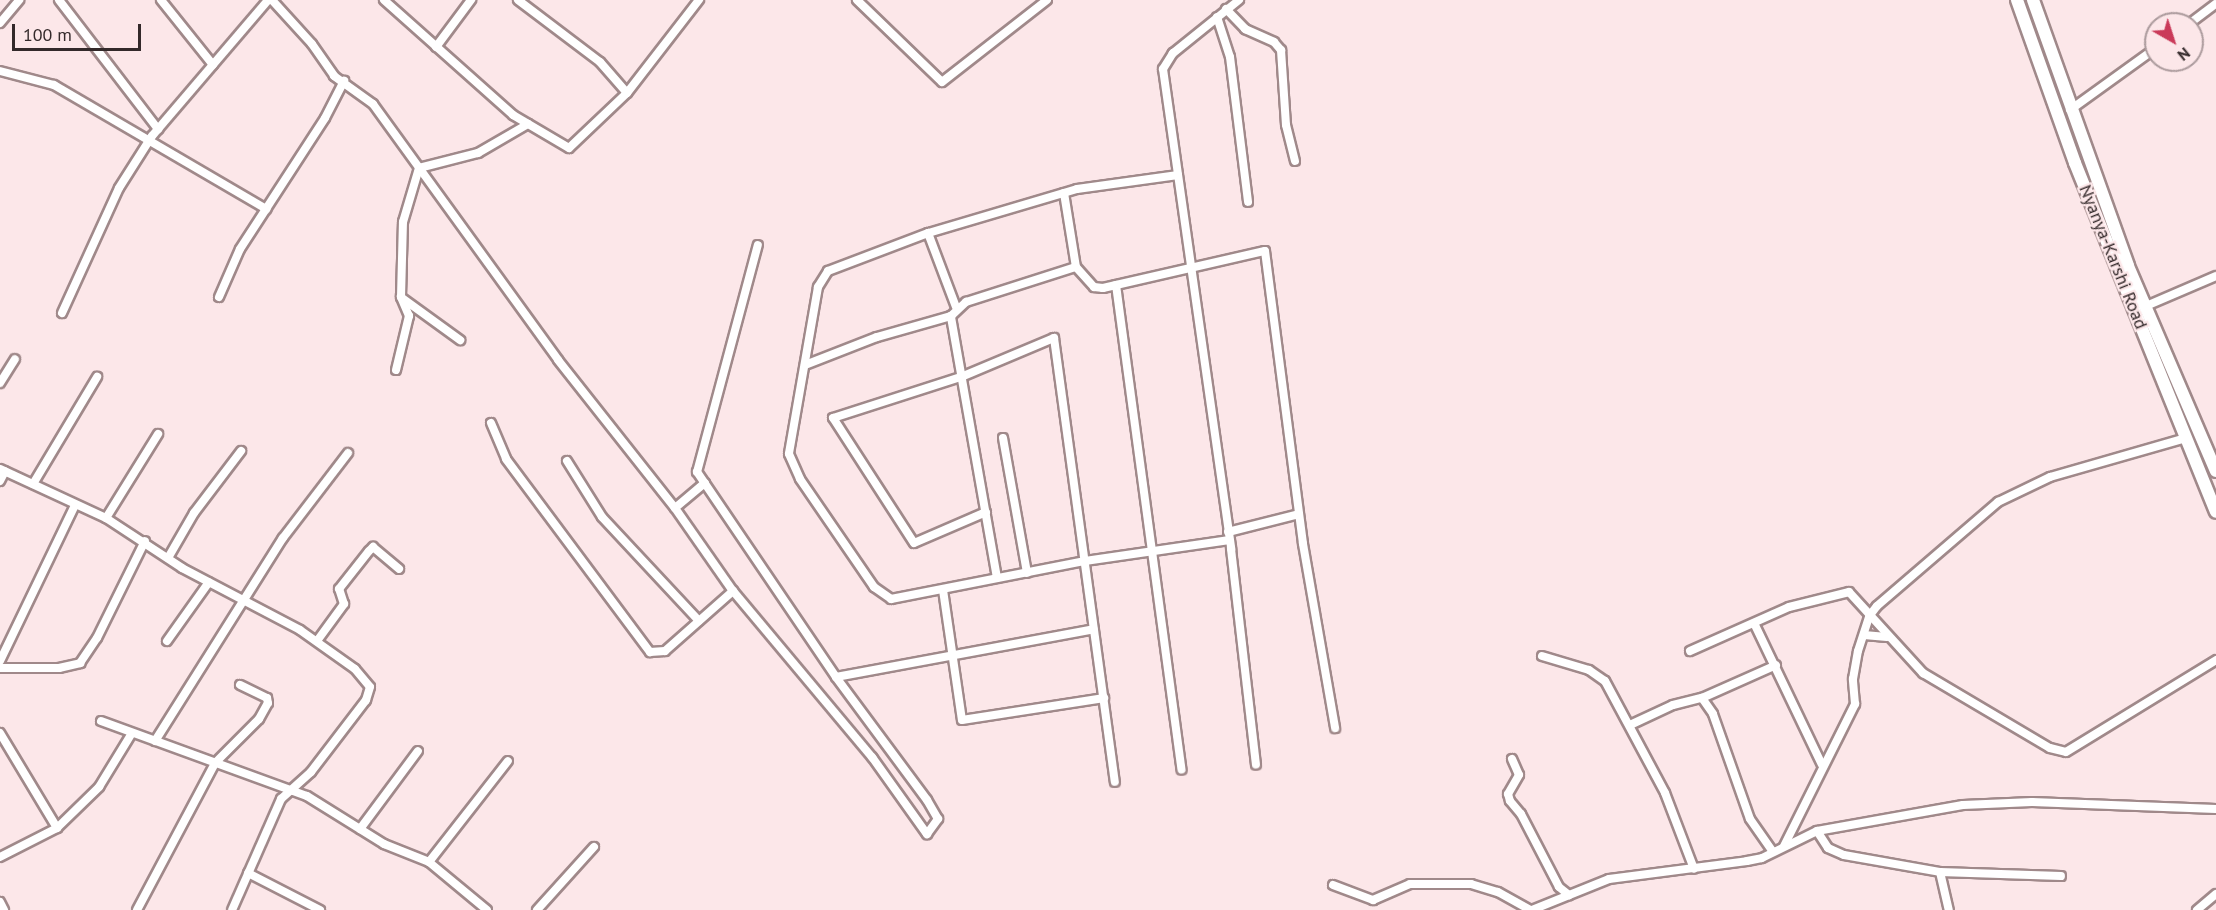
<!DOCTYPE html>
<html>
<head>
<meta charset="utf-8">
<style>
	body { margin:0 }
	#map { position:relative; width:2216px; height:910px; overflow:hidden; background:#fce7e9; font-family:"PT Sans",sans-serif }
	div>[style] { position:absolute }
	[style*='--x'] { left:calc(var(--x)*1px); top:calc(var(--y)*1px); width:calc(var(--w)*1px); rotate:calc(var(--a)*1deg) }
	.roads { filter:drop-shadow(2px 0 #a0898a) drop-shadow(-2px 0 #a0898a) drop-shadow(0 2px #a0898a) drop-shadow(0 -2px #a0898a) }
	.street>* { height:8px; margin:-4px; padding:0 4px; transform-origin:4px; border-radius:4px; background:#fff }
	.primary>* { height:12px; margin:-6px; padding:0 6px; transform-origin:6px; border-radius:6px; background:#fff }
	span { translate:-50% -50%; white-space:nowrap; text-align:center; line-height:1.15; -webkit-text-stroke:4.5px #fce7e9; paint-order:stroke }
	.street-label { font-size:18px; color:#33292a }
	.north { position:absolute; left:2144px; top:12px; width:60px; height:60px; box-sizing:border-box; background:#fce7e9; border:2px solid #ac9b9d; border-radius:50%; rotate:141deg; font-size:16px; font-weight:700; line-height:24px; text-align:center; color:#33292a }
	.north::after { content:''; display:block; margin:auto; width:21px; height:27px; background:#ca3a59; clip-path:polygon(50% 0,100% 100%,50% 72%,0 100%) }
	.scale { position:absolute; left:12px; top:24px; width:129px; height:27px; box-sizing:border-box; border:3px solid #33292a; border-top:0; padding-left:8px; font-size:18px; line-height:21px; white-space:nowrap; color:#33292a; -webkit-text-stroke:4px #fce7e9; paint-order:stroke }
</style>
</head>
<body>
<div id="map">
	<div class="roads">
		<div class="street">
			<i style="--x:59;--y:0;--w:163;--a:52.5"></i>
			<i style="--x:161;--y:0;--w:83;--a:51.3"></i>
			<i style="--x:272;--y:0;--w:59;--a:47.7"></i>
			<i style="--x:312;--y:44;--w:39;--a:55"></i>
			<i style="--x:334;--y:76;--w:48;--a:35.7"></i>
			<i style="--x:373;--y:104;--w:316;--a:54.1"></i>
			<i style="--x:558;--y:360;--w:189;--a:51.7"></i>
			<i style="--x:675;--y:508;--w:101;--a:55.1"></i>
			<i style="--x:733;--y:591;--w:217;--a:50.1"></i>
			<i style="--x:872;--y:757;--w:95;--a:54.5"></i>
			<i style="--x:927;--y:834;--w:19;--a:-54"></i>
			<i style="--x:938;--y:819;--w:22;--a:-120"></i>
			<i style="--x:927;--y:800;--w:153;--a:-126.5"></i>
			<i style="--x:836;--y:677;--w:248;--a:-124.1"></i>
			<i style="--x:697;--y:472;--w:235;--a:-75"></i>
			<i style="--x:384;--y:0;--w:173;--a:41.7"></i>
			<i style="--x:513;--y:115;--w:65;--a:30.5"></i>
			<i style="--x:569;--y:148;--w:80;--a:-43.5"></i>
			<i style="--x:627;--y:93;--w:118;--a:-52.3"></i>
			<i style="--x:518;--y:0;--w:103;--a:37.1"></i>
			<i style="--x:600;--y:62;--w:41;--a:48.9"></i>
			<i style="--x:857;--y:0;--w:118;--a:44"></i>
			<i style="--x:942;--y:82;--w:133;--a:-38"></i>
			<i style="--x:1239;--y:0;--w:85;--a:141.2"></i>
			<i style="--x:1173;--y:53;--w:19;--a:122"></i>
			<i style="--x:1163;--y:69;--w:485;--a:81.9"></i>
			<i style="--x:1231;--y:549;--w:217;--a:83.4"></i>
			<i style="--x:1226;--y:9;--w:28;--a:46"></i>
			<i style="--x:1245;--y:29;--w:32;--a:24"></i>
			<i style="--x:1274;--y:42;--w:11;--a:49"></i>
			<i style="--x:1281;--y:50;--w:75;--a:86.2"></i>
			<i style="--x:1286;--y:125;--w:37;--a:76"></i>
			<i style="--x:1217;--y:17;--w:42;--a:72"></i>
			<i style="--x:1230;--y:57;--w:146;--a:82.9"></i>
			<i style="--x:0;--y:23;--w:30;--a:-50"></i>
			<i style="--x:2189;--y:24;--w:34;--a:-37"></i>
			<i style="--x:436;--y:47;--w:59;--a:-53.3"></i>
			<i style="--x:0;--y:71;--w:56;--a:14.5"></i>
			<i style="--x:54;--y:85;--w:246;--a:30.3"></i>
			<i style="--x:2070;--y:110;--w:106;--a:-35.8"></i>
			<i style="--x:1178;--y:175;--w:102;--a:172.1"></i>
			<i style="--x:1077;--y:189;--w:155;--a:163.5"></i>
			<i style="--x:928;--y:233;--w:107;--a:159.2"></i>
			<i style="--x:828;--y:271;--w:19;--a:122"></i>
			<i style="--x:818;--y:287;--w:169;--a:99.9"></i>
			<i style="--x:789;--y:454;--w:27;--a:66"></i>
			<i style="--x:800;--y:479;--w:131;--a:55.6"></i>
			<i style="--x:874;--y:587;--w:21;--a:35"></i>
			<i style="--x:891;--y:599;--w:198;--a:-11.1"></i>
			<i style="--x:1085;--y:561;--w:146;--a:-8.3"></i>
			<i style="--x:1064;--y:193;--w:75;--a:80.8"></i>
			<i style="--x:1076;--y:267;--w:27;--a:48"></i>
			<i style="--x:1094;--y:287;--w:9;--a:6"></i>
			<i style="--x:1103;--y:288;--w:166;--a:-12.9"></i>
			<i style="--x:1265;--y:251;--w:295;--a:82.6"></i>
			<i style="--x:1303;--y:544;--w:187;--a:80.1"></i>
			<i style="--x:928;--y:233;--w:79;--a:69.3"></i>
			<i style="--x:1116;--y:285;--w:489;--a:82.3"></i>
			<i style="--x:219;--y:297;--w:52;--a:-66.4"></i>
			<i style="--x:240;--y:249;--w:156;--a:-57"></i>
			<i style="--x:325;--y:118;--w:42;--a:-62.8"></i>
			<i style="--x:402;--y:298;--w:72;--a:35.9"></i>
			<i style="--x:2146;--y:306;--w:76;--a:-23.2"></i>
			<i style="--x:62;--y:313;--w:137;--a:-65.5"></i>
			<i style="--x:119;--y:188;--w:62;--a:-57.6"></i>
			<i style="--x:152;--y:136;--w:179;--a:-49.5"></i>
			<i style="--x:805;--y:365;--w:77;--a:-21.3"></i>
			<i style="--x:877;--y:337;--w:77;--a:-15.8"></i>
			<i style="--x:396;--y:370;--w:56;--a:-76.5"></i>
			<i style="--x:409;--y:316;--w:21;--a:-113"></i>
			<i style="--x:401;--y:297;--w:75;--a:-88.5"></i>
			<i style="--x:403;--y:222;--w:56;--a:-73.5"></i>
			<i style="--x:419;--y:168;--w:61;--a:-14.3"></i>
			<i style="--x:478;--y:153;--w:58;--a:-30.1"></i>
			<i style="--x:0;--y:383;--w:28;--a:-58"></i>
			<i style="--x:491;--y:423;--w:39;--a:67"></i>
			<i style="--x:506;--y:459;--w:241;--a:53.3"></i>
			<i style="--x:650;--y:652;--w:15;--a:-4"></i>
			<i style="--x:665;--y:651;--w:91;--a:-41.4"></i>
			<i style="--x:1003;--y:438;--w:137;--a:79.9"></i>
			<i style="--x:567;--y:461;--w:66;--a:58"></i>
			<i style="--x:602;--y:517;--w:142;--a:47"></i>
			<i style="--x:0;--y:469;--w:117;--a:24.8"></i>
			<i style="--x:106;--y:518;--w:91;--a:33.3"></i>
			<i style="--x:182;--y:568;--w:133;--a:27.7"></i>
			<i style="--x:300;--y:630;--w:67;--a:35.3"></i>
			<i style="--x:355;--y:669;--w:23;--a:50"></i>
			<i style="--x:370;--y:687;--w:14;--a:107"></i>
			<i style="--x:366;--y:700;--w:91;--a:127.4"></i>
			<i style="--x:311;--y:772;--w:40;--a:138"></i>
			<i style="--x:281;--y:799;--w:121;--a:113.8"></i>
			<i style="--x:0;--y:481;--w:11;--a:-63"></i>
			<i style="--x:33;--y:484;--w:125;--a:-59.1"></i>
			<i style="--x:675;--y:508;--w:39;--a:-40"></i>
			<i style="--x:986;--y:512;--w:78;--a:156.7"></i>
			<i style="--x:914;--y:543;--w:149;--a:-122.9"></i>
			<i style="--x:833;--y:418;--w:134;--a:-17.8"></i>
			<i style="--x:961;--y:377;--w:101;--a:-22.8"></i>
			<i style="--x:1054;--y:338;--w:448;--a:82.2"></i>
			<i style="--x:106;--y:518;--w:99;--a:-58.2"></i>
			<i style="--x:1228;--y:532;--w:73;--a:-14.2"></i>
			<i style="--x:168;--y:558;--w:52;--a:-60"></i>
			<i style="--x:194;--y:513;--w:78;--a:-52.8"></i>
			<i style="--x:997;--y:578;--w:266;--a:-100"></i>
			<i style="--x:951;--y:316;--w:21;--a:-43"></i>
			<i style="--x:966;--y:302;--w:115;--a:-17.7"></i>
			<i style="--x:943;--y:590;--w:131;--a:81.7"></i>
			<i style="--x:962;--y:720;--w:144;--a:-8.8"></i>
			<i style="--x:1754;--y:623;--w:157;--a:64.4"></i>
			<i style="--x:1864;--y:635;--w:23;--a:5"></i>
			<i style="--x:167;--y:641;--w:72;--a:-54.6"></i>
			<i style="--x:317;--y:641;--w:46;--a:-53.9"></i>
			<i style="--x:344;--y:604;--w:16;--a:-108"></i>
			<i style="--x:339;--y:589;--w:48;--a:-51.7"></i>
			<i style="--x:369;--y:551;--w:6;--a:-45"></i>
			<i style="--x:373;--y:547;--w:34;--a:40"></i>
			<i style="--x:1690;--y:651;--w:108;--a:-24"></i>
			<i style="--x:1789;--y:607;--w:62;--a:-14"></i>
			<i style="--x:1849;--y:592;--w:110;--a:47.6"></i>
			<i style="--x:1923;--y:673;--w:147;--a:30.6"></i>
			<i style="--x:2050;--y:748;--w:16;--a:14"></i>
			<i style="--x:2066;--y:752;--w:176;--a:-31.5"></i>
			<i style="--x:1542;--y:656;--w:49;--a:16.6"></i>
			<i style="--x:1589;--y:670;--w:19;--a:35"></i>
			<i style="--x:1605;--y:681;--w:127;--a:61.8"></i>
			<i style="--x:1665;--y:793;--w:81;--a:69.1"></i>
			<i style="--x:0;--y:661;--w:173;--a:-64.3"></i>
			<i style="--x:0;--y:668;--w:59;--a:0"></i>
			<i style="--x:59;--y:668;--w:22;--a:-13"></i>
			<i style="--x:80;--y:663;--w:30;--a:-56"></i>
			<i style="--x:97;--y:638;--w:108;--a:-63.7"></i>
			<i style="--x:836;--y:677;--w:262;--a:-10.5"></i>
			<i style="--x:1702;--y:698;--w:81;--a:-24"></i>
			<i style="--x:101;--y:721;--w:219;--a:20"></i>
			<i style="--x:307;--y:796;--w:91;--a:31.9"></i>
			<i style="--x:384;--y:844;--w:48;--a:21.8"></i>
			<i style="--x:429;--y:862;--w:128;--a:-52"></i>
			<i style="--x:1630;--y:725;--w:47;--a:-24.9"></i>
			<i style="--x:1673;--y:705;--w:30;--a:-14"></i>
			<i style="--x:1702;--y:698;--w:19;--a:55"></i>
			<i style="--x:1713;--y:714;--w:111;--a:70.6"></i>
			<i style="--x:1750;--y:819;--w:40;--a:55.1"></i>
			<i style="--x:0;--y:733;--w:111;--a:59"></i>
			<i style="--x:57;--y:828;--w:64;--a:153"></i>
			<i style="--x:155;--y:741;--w:240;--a:-57.8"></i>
			<i style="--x:283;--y:538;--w:107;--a:-52.6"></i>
			<i style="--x:1512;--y:759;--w:17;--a:66"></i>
			<i style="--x:1519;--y:775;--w:22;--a:120"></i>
			<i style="--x:1508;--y:794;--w:7;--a:74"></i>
			<i style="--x:1510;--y:801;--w:17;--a:50"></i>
			<i style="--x:1521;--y:814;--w:82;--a:62.5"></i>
			<i style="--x:1559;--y:887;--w:13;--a:39"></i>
			<i style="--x:57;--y:828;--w:59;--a:-44.3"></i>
			<i style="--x:99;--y:787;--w:63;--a:-58.6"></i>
			<i style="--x:360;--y:829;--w:97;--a:-53.4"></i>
			<i style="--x:1817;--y:831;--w:20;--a:57"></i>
			<i style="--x:1828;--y:848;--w:17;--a:24"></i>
			<i style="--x:1844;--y:855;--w:97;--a:10"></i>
			<i style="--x:1940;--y:872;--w:39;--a:77"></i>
			<i style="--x:1784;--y:846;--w:159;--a:-63.4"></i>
			<i style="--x:1855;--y:704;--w:25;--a:-95"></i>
			<i style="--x:1853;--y:679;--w:28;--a:-80"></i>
			<i style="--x:1858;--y:651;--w:38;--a:-72"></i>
			<i style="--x:1870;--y:615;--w:11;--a:-52"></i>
			<i style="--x:1877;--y:606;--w:160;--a:-40.7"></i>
			<i style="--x:1998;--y:502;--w:58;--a:-25.7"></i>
			<i style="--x:2050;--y:477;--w:141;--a:-16"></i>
			<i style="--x:429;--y:862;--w:75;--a:39.6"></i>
			<i style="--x:1940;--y:872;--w:121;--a:1.9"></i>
			<i style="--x:248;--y:873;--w:81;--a:27.2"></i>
			<i style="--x:1333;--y:885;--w:43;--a:20.6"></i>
			<i style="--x:1373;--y:900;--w:40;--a:-23.4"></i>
			<i style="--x:1410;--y:884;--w:61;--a:0"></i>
			<i style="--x:1471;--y:884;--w:28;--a:17"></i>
			<i style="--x:1498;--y:892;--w:38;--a:29"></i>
			<i style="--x:0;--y:902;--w:9;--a:63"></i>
			<i style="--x:137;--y:910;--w:166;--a:-62"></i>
			<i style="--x:215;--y:763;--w:62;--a:-45"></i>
			<i style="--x:259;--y:719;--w:18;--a:-61"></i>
			<i style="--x:268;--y:703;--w:5;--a:-101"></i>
			<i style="--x:267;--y:698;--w:30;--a:-154"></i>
			<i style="--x:537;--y:910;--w:85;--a:-47.9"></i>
			<i style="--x:1532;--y:910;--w:83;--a:-21.9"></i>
			<i style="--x:1609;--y:879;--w:139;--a:-7.4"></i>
			<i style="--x:1747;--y:861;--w:15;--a:-11"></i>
			<i style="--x:1762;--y:858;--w:61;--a:-26.1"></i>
			<i style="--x:1817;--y:831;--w:148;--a:-10.1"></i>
			<i style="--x:1963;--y:805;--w:69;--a:-2.5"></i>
			<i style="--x:2032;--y:802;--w:184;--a:2.2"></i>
			<i style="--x:2197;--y:910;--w:25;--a:-40"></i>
		</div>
		<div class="primary">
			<i style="--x:2017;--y:0;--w:173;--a:70.4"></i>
			<i style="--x:2075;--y:163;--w:376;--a:68"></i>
			<i style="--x:2033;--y:0;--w:282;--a:70.3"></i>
			<i style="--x:2128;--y:266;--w:223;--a:66.8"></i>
		</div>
	</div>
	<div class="street-label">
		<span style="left:2113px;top:257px;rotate:68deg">Nyanya-Karshi Road</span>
	</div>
	<div class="north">N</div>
	<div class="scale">100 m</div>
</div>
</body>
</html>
